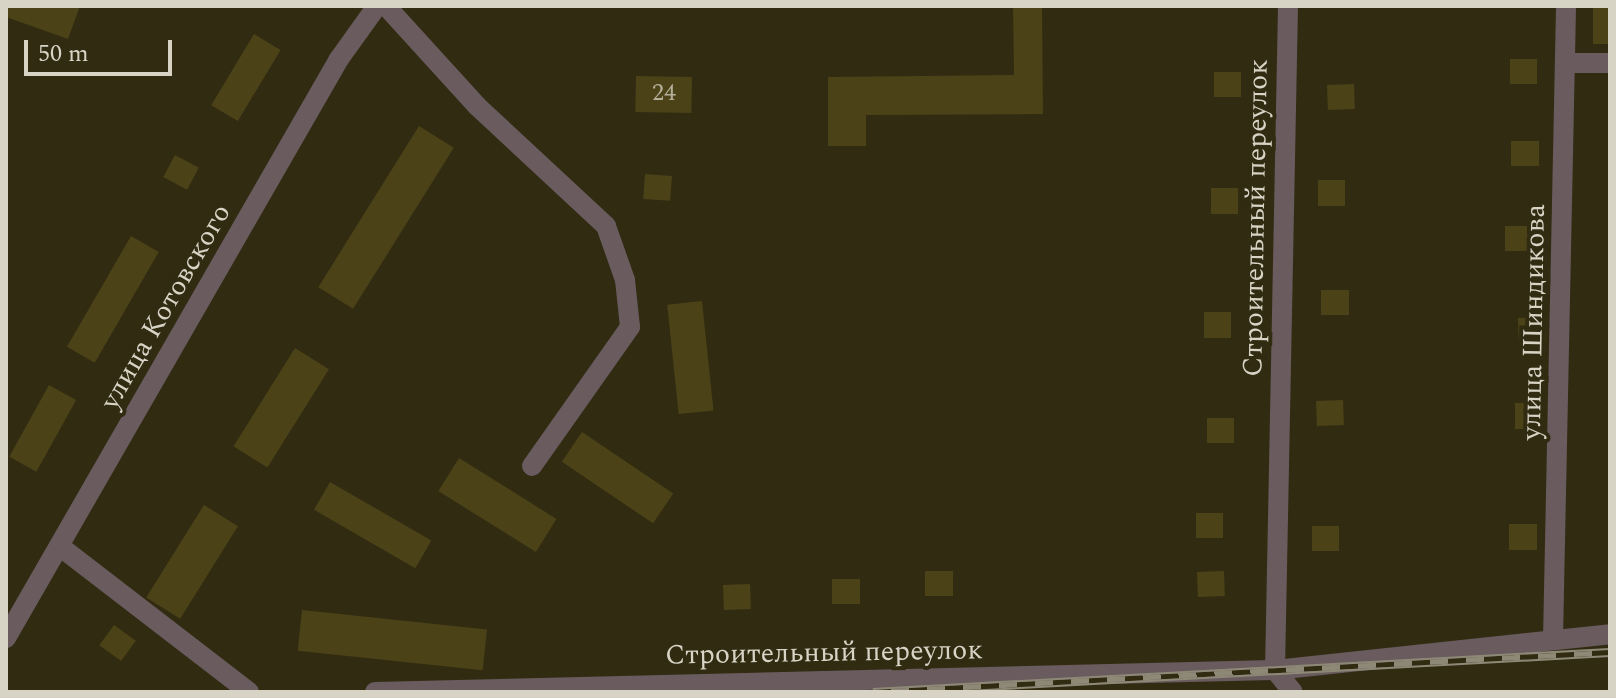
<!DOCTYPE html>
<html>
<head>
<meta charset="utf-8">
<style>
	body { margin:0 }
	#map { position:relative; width:1616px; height:698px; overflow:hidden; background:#312b12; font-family:Spectral,serif }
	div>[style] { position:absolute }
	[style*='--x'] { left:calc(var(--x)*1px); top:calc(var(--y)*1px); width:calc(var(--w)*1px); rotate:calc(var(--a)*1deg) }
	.building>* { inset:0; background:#4c4217; transform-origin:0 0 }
	.minor>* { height:20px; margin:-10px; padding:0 10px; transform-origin:10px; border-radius:10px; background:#695b5e }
	.rail>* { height:9px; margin-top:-4.5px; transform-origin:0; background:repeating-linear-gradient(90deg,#312b12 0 18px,#8e8976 0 36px); box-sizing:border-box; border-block:2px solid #8e8976 }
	span { translate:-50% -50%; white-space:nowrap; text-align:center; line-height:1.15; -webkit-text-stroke:8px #312b12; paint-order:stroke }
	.number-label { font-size:24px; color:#b4af9a }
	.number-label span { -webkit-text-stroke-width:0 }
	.street-label { font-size:28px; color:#d7d3c5 }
	.frame { position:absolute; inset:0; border:8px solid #d7d3c5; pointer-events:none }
	.scale { position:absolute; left:24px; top:40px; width:148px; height:36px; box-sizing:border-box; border:4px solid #d7d3c5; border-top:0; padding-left:10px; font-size:24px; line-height:28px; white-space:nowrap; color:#d7d3c5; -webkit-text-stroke:6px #312b12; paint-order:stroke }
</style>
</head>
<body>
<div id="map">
	<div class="building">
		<i style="clip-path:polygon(6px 6px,80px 6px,68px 39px,6px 17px)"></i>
		<i style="clip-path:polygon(1013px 6px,1042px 6px,1043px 114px,866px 115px,866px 146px,828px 146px,828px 77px,1014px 75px)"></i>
		<i style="left:1593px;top:6px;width:17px;height:38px"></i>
		<i style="left:254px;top:34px;width:31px;height:83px;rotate:31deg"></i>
		<i style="left:1510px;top:59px;width:27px;height:25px"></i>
		<i style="left:1214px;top:72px;width:27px;height:25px"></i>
		<i style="left:636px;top:76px;width:56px;height:36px;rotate:1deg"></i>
		<i style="left:1354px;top:84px;width:25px;height:27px;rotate:88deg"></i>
		<i style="left:419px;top:126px;width:41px;height:190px;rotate:32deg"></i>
		<i style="left:1539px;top:141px;width:25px;height:28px;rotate:90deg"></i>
		<i style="left:175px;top:155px;width:27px;height:25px;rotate:28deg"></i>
		<i style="left:645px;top:174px;width:27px;height:25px;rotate:4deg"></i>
		<i style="left:1318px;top:180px;width:27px;height:26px"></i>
		<i style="left:1238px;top:188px;width:26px;height:27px;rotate:90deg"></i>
		<i style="left:1505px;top:226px;width:28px;height:25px"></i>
		<i style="left:131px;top:236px;width:32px;height:128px;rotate:30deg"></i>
		<i style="left:1349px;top:290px;width:25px;height:28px;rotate:90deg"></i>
		<i style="left:702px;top:301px;width:110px;height:35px;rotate:84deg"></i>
		<i style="left:1204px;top:312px;width:27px;height:26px"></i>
		<i style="left:1545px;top:317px;width:25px;height:27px;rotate:88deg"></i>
		<i style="left:295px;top:348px;width:40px;height:116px;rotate:32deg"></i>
		<i style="left:49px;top:385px;width:31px;height:82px;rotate:29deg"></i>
		<i style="left:1343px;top:400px;width:25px;height:27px;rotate:88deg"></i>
		<i style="left:1543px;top:403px;width:26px;height:28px;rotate:90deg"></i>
		<i style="left:1207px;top:418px;width:27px;height:25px"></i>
		<i style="left:582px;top:432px;width:110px;height:36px;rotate:34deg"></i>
		<i style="left:459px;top:458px;width:115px;height:39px;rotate:32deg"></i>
		<i style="left:330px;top:482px;width:117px;height:32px;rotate:30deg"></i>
		<i style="left:204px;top:505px;width:40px;height:109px;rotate:32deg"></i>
		<i style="left:1196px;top:513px;width:27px;height:25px"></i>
		<i style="left:1509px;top:524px;width:28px;height:26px"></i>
		<i style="left:1312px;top:526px;width:27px;height:25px"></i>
		<i style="left:925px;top:571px;width:28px;height:25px"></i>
		<i style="left:1224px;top:571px;width:25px;height:27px;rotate:88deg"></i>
		<i style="left:832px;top:579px;width:28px;height:25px"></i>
		<i style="left:750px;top:584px;width:25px;height:27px;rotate:88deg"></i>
		<i style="left:302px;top:610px;width:186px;height:41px;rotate:6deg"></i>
		<i style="left:114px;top:625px;width:27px;height:25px;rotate:36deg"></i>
	</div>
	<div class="minor">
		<i style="--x:386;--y:6;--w:135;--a:47.7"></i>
		<i style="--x:477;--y:106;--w:176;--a:42.9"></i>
		<i style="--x:606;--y:226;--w:57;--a:70.6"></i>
		<i style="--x:625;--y:280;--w:47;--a:83.9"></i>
		<i style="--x:630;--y:327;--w:170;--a:125.2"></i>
		<i style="--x:1288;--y:6;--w:664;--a:91.12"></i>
		<i style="--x:1275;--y:670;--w:28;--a:51"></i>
		<i style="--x:1568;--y:63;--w:42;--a:0"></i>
		<i style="--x:62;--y:548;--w:236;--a:37.6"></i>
		<i style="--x:6;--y:638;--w:668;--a:-60.1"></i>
		<i style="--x:339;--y:59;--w:65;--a:-54.4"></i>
		<i style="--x:1553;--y:639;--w:633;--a:-88.82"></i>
		<i style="--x:375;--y:692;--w:900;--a:-1.4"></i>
		<i style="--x:1275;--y:670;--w:337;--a:-6.1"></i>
	</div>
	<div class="rail">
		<i style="--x:873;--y:692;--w:738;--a:-3.11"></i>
	</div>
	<div class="number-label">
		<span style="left:664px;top:94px">24</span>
	</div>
	<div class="street-label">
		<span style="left:1256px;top:218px;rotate:-89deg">Строительный переулок</span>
		<span style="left:166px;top:307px;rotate:-60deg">улица Котовского</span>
		<span style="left:1534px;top:322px;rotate:-89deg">улица Шиндикова</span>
		<span style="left:824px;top:653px;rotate:-1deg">Строительный переулок</span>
	</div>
	<div class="frame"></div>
	<div class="scale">50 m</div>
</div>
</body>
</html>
